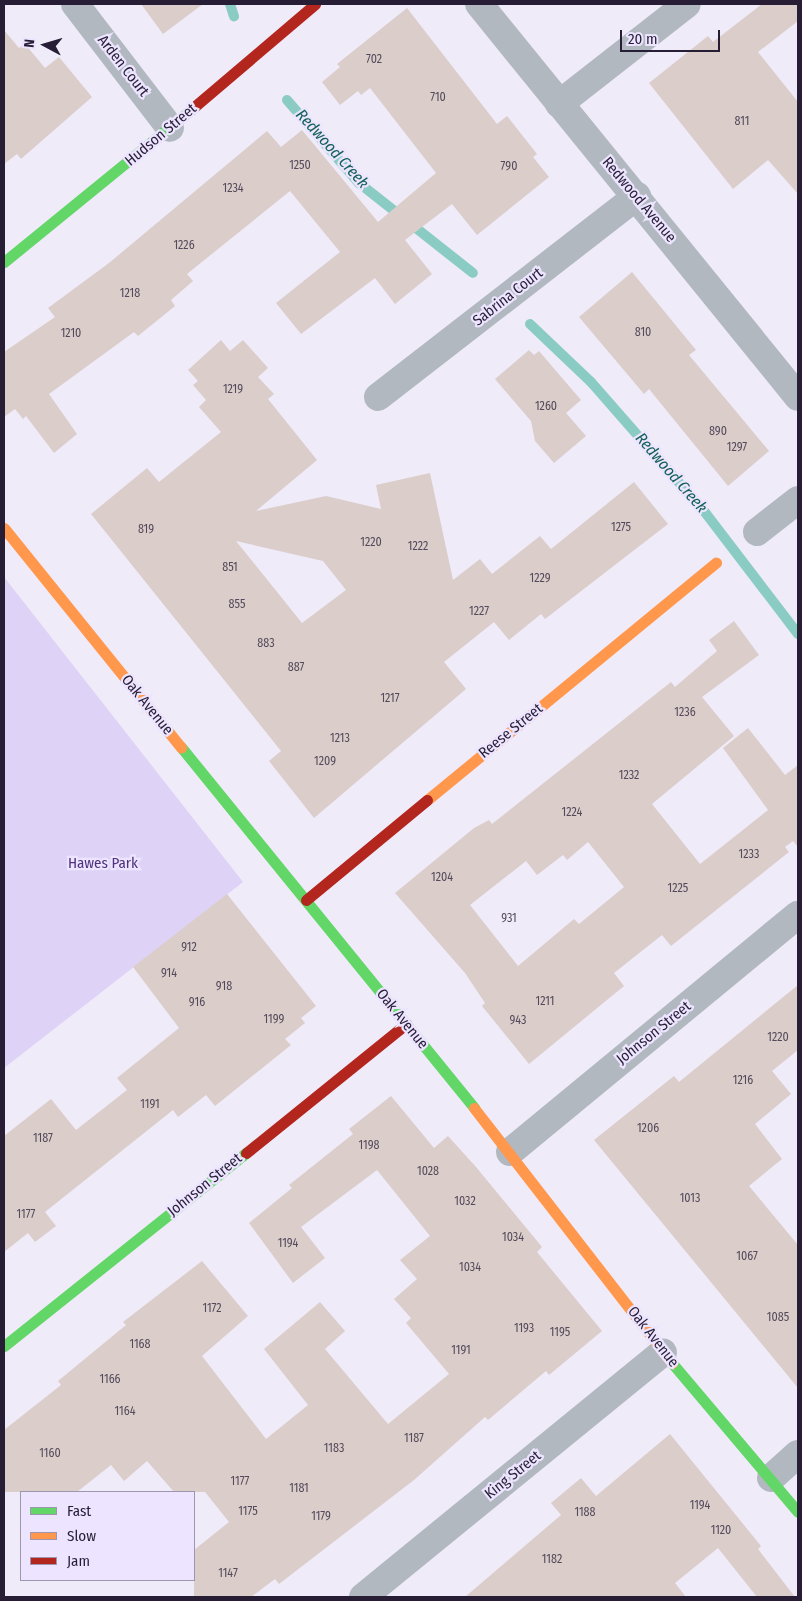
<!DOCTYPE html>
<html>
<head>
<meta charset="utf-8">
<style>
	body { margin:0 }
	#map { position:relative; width:802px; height:1601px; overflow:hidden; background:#efebf9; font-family:"Fira Sans Condensed",sans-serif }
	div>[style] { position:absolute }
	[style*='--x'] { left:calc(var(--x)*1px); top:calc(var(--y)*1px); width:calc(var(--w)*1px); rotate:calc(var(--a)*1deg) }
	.green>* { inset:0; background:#ded3f6 }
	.stream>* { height:10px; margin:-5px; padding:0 5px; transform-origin:5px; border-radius:5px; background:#8accc3 }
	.building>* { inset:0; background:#dbcdca }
	.street>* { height:28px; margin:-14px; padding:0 14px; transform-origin:14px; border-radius:14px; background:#b1b8bf }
	.fast>* { height:11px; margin:-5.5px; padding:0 5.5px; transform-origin:5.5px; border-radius:5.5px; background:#63d668 }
	.slow>* { height:11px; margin:-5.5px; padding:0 5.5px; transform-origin:5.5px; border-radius:5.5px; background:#ff974d }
	.jam>* { height:11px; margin:-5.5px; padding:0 5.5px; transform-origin:5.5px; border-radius:5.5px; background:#b3261e }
	span { translate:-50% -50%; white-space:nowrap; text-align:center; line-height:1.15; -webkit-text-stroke:4.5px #ede5ff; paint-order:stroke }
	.number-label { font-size:12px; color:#544a5b }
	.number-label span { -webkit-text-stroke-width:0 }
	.street-label { font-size:15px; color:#271e36 }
	.park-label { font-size:15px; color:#50317c }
	.water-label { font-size:16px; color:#136155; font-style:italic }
	.frame { position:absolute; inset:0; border:5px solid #271e36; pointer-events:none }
	.legend { position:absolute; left:20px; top:1491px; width:175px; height:90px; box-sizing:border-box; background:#ede5ff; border:1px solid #9e95af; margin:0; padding:6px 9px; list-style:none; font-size:15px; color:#271e36 }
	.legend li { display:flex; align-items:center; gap:10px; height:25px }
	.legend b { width:25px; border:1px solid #9e95af }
	.north { position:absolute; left:20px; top:20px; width:50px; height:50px; -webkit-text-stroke:4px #ede5ff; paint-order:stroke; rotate:276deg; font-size:14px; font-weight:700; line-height:20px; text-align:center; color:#271e36 }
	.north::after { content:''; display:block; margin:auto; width:18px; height:22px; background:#271e36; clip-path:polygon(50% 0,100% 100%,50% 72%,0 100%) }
	.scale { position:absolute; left:620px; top:30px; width:100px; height:22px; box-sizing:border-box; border:2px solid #271e36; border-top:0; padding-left:6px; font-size:15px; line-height:18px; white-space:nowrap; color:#271e36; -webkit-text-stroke:4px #ede5ff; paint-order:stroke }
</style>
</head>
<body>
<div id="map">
	<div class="green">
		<i style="clip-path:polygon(4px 577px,243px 882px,4px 1068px)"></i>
	</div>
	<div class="stream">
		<i style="--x:230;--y:4;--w:13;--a:72"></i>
		<i style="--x:287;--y:100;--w:110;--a:49.1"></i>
		<i style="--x:359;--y:183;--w:145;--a:38.3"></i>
		<i style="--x:530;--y:324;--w:84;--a:43.6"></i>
		<i style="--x:591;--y:382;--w:171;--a:48.8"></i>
		<i style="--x:704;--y:511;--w:155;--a:52.6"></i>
	</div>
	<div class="building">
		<i style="clip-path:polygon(141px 4px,203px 4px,163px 34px)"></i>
		<i style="clip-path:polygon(762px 4px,798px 4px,798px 21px,758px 52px,798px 102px,798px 194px,768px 160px,733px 189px,649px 83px,708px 36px,713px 42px)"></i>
		<i style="clip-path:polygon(407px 8px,497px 124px,507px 116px,537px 154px,533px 157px,549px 177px,477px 235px,452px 204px,405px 240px,432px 274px,395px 304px,375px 278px,301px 334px,276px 303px,340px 252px,290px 191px,187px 274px,193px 281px,171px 300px,175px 306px,138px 336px,134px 332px,49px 394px,77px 434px,54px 453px,26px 416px,23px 419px,15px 409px,4px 417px,4px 352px,55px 317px,48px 308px,109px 263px,267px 131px,281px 147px,302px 130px,378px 222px,436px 173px,370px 88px,361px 95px,358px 91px,340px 105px,322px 82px,340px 67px,337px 64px)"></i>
		<i style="clip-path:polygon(4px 30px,19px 48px,25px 44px,45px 68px,59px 57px,92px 97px,21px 159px,17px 154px,4px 164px)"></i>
		<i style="clip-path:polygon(632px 272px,696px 350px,689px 355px,769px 451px,728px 486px,649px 389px,644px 394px,579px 317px)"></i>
		<i style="clip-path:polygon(evenodd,221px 340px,230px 351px,243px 340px,268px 368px,258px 377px,274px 394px,268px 399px,317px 460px,256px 511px,326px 496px,381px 509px,376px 485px,430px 473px,453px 580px,480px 559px,492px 574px,540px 536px,551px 549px,634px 482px,668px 524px,545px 619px,541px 614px,509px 640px,494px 622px,444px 662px,466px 689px,314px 818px,269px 761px,281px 751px,91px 514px,147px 468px,159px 482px,221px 432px,199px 407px,206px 400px,193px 385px,198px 381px,188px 370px,221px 340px,236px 541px,323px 561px,346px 590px,302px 623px,236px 541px)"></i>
		<i style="clip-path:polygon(529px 350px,534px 355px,539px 351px,581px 400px,566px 413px,586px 436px,554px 463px,535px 441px,531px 421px,495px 379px)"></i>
		<i style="clip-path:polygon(evenodd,734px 621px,759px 655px,702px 697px,734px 736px,652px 804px,700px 864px,768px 810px,723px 748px,748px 728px,785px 775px,798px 765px,798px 847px,793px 841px,785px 847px,789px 852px,671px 946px,662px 935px,614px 973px,624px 986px,529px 1064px,482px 1006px,485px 1003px,465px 973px,395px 893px,474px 828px,489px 820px,492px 824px,671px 682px,675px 687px,717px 651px,709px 640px,734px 621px,588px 842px,624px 887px,579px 924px,574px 919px,518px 966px,470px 905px,526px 861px,537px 875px,563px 855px,567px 860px,588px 842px)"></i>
		<i style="clip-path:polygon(227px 894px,316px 1006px,301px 1018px,305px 1023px,285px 1039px,291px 1045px,215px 1106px,206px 1095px,178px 1117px,173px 1110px,45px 1212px,56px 1226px,35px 1242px,28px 1233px,4px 1252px,4px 1136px,51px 1099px,76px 1130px,127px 1090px,117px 1078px,179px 1028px,133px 967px)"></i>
		<i style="clip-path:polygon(798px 985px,798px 1050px,772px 1071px,791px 1094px,755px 1124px,782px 1159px,749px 1186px,798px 1245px,798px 1388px,594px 1140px,674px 1076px,679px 1082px)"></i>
		<i style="clip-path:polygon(391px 1096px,434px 1148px,448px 1136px,476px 1167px,542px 1247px,537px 1252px,602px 1331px,549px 1375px,546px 1371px,488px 1420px,485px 1417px,414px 1480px,279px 1584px,275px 1579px,251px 1597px,194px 1597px,194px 1550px,229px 1522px,205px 1492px,174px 1492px,147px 1461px,124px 1481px,111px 1465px,77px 1492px,4px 1492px,4px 1430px,61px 1385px,58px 1381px,126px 1325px,123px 1322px,202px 1261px,248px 1316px,202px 1356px,266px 1439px,308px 1405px,264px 1349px,320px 1302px,345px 1331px,325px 1349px,388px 1424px,449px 1374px,406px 1323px,411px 1318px,394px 1299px,417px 1279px,400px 1260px,430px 1236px,377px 1170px,301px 1227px,325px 1258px,293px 1283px,249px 1223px,292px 1188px,289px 1185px,353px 1134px,349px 1129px)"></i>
		<i style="clip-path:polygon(670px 1434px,761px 1546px,758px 1549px,795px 1597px,757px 1597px,718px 1548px,675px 1583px,686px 1597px,465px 1597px,561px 1515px,551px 1503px,581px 1478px,596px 1496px)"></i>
	</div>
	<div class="street">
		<i style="--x:75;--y:4;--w:156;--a:52.5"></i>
		<i style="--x:479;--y:4;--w:506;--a:50.93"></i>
		<i style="--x:559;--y:104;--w:162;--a:-38"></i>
		<i style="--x:378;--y:397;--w:328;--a:-37.8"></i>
		<i style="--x:757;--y:532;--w:52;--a:-38"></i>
		<i style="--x:510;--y:1152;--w:373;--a:-39.5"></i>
		<i style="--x:771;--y:1478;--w:36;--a:-42"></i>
		<i style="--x:363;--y:1597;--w:387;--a:-39.2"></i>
	</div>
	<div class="fast">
		<i style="--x:4;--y:262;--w:245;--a:-39.2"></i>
		<i style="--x:181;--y:747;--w:465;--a:50.9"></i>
		<i style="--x:4;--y:1346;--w:310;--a:-38.6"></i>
		<i style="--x:672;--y:1363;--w:195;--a:49.8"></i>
	</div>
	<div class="slow">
		<i style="--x:4;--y:528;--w:282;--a:51.1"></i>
		<i style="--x:427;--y:800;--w:374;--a:-39.4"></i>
		<i style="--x:474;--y:1108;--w:323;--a:52.2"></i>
	</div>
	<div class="jam">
		<i style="--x:194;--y:107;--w:159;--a:-40.4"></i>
		<i style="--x:306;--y:900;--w:157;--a:-39.6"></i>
		<i style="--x:246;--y:1153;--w:206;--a:-38.9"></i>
	</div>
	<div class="number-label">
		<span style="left:374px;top:60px">702</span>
		<span style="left:438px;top:98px">710</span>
		<span style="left:742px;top:122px">811</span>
		<span style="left:300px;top:166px">1250</span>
		<span style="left:509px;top:167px">790</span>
		<span style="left:233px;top:189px">1234</span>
		<span style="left:184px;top:246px">1226</span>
		<span style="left:130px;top:294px">1218</span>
		<span style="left:643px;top:333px">810</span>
		<span style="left:71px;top:334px">1210</span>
		<span style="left:233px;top:390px">1219</span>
		<span style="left:546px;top:407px">1260</span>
		<span style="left:718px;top:432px">890</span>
		<span style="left:737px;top:448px">1297</span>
		<span style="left:621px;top:528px">1275</span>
		<span style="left:146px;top:530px">819</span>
		<span style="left:371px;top:543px">1220</span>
		<span style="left:418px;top:547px">1222</span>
		<span style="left:230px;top:568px">851</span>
		<span style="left:540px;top:579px">1229</span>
		<span style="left:237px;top:605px">855</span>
		<span style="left:479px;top:612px">1227</span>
		<span style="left:266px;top:644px">883</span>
		<span style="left:296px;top:668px">887</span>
		<span style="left:390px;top:699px">1217</span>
		<span style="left:685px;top:713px">1236</span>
		<span style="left:340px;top:739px">1213</span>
		<span style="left:325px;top:762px">1209</span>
		<span style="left:629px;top:776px">1232</span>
		<span style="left:572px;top:813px">1224</span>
		<span style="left:749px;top:855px">1233</span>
		<span style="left:442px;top:878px">1204</span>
		<span style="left:678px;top:889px">1225</span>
		<span style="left:509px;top:919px">931</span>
		<span style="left:189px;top:948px">912</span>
		<span style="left:169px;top:974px">914</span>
		<span style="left:224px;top:987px">918</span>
		<span style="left:545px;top:1002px">1211</span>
		<span style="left:197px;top:1003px">916</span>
		<span style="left:274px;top:1020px">1199</span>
		<span style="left:518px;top:1021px">943</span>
		<span style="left:778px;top:1038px">1220</span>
		<span style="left:743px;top:1081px">1216</span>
		<span style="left:150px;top:1105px">1191</span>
		<span style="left:648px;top:1129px">1206</span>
		<span style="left:43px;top:1139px">1187</span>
		<span style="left:369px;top:1146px">1198</span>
		<span style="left:428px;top:1172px">1028</span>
		<span style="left:690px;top:1199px">1013</span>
		<span style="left:465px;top:1202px">1032</span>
		<span style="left:26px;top:1215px">1177</span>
		<span style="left:513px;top:1238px">1034</span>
		<span style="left:288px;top:1244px">1194</span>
		<span style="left:747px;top:1257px">1067</span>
		<span style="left:470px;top:1268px">1034</span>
		<span style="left:212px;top:1309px">1172</span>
		<span style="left:778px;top:1318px">1085</span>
		<span style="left:524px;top:1329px">1193</span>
		<span style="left:560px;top:1333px">1195</span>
		<span style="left:140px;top:1345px">1168</span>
		<span style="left:461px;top:1351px">1191</span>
		<span style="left:110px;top:1380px">1166</span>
		<span style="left:125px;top:1412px">1164</span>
		<span style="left:414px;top:1439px">1187</span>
		<span style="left:334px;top:1449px">1183</span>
		<span style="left:50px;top:1454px">1160</span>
		<span style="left:240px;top:1482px">1177</span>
		<span style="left:299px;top:1489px">1181</span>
		<span style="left:700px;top:1506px">1194</span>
		<span style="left:248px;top:1512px">1175</span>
		<span style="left:585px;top:1513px">1188</span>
		<span style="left:321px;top:1517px">1179</span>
		<span style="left:721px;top:1531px">1120</span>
		<span style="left:552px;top:1560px">1182</span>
		<span style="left:228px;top:1574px">1147</span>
	</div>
	<div class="street-label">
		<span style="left:123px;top:66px;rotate:52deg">Arden Court</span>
		<span style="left:161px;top:135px;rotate:-40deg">Hudson Street</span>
		<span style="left:639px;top:200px;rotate:50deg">Redwood Avenue</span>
		<span style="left:508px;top:297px;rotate:-38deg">Sabrina Court</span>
		<span style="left:147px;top:705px;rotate:51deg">Oak Avenue</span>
		<span style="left:511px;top:731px;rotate:-39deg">Reese Street</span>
		<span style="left:402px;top:1019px;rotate:51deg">Oak Avenue</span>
		<span style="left:654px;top:1033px;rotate:-39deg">Johnson Street</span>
		<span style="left:205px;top:1185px;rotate:-39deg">Johnson Street</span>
		<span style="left:653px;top:1337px;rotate:52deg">Oak Avenue</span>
		<span style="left:513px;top:1475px;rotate:-39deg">King Street</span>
	</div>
	<div class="park-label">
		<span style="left:103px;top:864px">Hawes Park</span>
	</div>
	<div class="water-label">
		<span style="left:332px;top:149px;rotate:48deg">Redwood Creek</span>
		<span style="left:671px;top:473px;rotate:49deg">Redwood Creek</span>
	</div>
	<div class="frame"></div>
	<ul class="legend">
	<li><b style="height:6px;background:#63d668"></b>Fast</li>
	<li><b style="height:6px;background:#ff974d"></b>Slow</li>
	<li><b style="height:6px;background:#b3261e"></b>Jam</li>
	</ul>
	<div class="north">N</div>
	<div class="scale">20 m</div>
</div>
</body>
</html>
